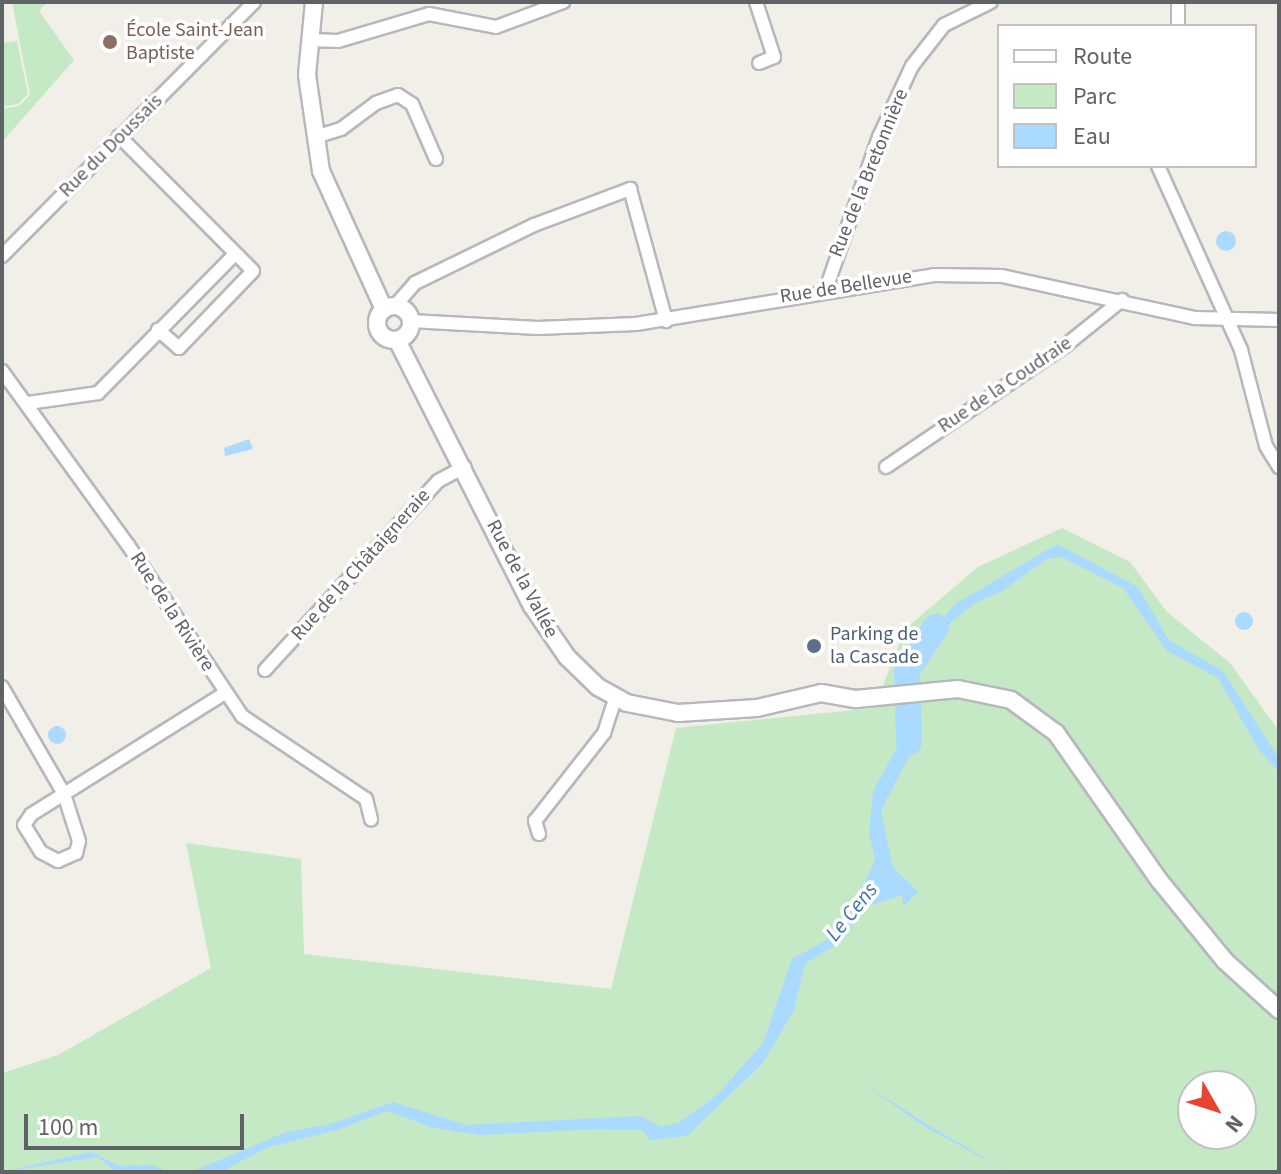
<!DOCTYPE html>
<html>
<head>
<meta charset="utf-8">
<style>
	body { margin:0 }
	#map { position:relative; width:1281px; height:1174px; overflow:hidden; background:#f1efe8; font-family:"Source Sans 3",sans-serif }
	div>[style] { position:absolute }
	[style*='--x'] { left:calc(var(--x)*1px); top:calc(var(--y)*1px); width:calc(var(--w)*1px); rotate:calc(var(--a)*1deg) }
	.green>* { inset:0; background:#c5e8c5 }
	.water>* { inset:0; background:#aadaff }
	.round { border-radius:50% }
	.river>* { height:26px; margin:-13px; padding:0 13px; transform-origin:13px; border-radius:13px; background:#aadaff }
	.roads { filter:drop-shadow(2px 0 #b5b8bc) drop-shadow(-2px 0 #b5b8bc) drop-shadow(0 2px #b5b8bc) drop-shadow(0 -2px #b5b8bc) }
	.minor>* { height:12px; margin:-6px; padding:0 6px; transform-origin:6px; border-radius:6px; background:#fff }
	.tertiary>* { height:16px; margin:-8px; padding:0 8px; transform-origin:8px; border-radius:8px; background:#fff }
	.tertiary>.ring { margin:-8px; padding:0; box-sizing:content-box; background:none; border:16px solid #fff; border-radius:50% }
	.dots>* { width:22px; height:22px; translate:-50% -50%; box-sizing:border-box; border:4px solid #fff; border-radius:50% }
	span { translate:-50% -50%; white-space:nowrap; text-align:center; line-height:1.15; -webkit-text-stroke:7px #fff; paint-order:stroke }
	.education-label { font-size:20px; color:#785e54 }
	.left { translate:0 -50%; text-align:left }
	.street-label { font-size:20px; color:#5f6368 }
	.service-label { font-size:20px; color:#4e5e75 }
	.water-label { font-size:22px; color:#4174aa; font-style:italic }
	.frame { position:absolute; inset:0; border:4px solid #5f6368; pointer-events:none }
	.legend { position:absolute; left:997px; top:24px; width:260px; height:144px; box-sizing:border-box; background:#fff; border:2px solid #bfc1c3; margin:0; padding:10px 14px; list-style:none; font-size:24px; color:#5f6368 }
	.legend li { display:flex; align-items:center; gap:16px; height:40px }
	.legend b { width:40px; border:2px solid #bfc1c3 }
	.north { position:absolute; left:1177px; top:1070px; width:80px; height:80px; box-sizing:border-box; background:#fff; border:2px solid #bfc1c3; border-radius:50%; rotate:129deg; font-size:22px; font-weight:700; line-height:32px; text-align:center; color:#5f6368 }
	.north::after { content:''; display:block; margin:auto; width:28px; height:36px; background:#ea4335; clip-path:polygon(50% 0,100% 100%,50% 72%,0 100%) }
	.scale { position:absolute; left:24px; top:1114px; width:220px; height:36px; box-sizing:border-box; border:4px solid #5f6368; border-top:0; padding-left:10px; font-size:24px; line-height:28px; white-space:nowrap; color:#5f6368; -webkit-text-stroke:6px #fff; paint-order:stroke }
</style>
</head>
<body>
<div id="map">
	<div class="green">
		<i style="clip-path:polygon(12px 2px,47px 2px,39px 11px,74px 60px,2px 142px,2px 109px,19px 106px,30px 95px)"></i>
		<i style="clip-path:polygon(17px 41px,28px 94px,18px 104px,2px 107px,2px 43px)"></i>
		<i style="clip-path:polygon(evenodd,1062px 528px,1130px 562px,1167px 612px,1230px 663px,1279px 731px,1279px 1172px,2px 1172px,2px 1073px,58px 1055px,211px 968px,186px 843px,301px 859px,304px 954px,611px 989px,676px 728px,874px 708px,905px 629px,978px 567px,1062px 528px,1193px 1086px,1241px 1086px,1241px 1134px,1193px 1134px,1193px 1086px)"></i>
	</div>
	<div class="water">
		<i class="round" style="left:1216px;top:231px;width:20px;height:20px"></i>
		<i style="clip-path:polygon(249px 439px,253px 449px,225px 456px,224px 448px)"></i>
		<i style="clip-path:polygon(1057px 544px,1138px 587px,1169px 640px,1223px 671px,1279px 758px,1279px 772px,1259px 750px,1218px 678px,1167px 651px,1123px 588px,1061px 557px,1047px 559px,1003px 591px,975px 603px,951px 622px,927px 656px,915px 653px,955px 604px)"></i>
		<i class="round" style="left:1235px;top:612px;width:18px;height:18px"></i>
		<i style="clip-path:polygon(907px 710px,914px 710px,919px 719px,920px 735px,881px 811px,893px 868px,918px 891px,903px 907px,902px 895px,861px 909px,845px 939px,805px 964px,794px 1010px,763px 1063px,687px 1136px,650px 1140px,642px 1130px,597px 1129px,478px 1135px,433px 1128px,387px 1111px,337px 1130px,269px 1147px,220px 1172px,191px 1172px,286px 1132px,330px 1124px,393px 1102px,466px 1125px,641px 1116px,661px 1127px,680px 1122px,717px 1095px,763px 1043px,792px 959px,828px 939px,851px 913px,875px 860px,869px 833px,873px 791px,898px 746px)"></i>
		<i class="round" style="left:48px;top:726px;width:18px;height:18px"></i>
		<i style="clip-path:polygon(856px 1079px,930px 1126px,1009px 1172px,927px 1128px)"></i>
		<i style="clip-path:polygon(91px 1152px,119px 1166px,152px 1165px,169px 1172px,116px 1172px,98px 1157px,2px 1172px)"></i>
	</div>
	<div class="river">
		<i style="--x:909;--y:742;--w:72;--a:-91.6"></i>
		<i style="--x:907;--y:670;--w:52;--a:-56"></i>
	</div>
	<div class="roads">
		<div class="minor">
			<i style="--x:756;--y:2;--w:58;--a:71.9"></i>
			<i style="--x:774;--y:57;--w:16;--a:158"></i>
			<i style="--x:1178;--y:26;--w:24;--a:-90"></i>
			<i style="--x:310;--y:40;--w:28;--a:2"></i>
			<i style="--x:338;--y:41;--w:95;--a:-16.5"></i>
			<i style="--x:429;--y:14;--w:68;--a:11"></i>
			<i style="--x:496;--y:27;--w:72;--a:-20.5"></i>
			<i style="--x:119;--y:136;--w:190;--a:45.2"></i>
			<i style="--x:253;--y:271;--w:107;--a:133.9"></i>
			<i style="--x:179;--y:348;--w:28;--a:-139"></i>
			<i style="--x:315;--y:137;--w:27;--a:-17"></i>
			<i style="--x:341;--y:129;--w:44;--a:-36.6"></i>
			<i style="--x:376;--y:103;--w:23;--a:-20"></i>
			<i style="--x:398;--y:95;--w:17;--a:33"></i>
			<i style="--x:412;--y:104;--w:60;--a:66.4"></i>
			<i style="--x:1158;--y:166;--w:202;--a:65.7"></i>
			<i style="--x:1241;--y:350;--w:99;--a:75.4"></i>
			<i style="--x:1266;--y:446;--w:25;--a:58"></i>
			<i style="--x:2;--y:256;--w:358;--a:-45.2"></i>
			<i style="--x:826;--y:289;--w:161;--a:-70.8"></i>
			<i style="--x:879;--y:137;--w:78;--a:-65.1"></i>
			<i style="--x:912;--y:66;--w:52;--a:-52"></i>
			<i style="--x:944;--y:25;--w:52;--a:-26.1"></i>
			<i style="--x:395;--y:306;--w:30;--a:-49"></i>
			<i style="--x:415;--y:283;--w:132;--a:-26"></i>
			<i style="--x:534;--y:225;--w:103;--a:-20.6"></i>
			<i style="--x:630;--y:189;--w:137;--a:74.7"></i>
			<i style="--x:411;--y:321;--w:127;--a:3.2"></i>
			<i style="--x:538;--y:328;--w:98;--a:-2.3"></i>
			<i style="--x:636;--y:324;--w:302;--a:-9.3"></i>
			<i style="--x:934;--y:275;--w:68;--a:0.8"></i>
			<i style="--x:1002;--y:276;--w:198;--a:12.3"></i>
			<i style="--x:1195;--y:318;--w:84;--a:1.4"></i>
			<i style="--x:2;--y:371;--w:215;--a:54.1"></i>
			<i style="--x:128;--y:545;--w:206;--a:56.3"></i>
			<i style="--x:242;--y:716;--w:149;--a:33.8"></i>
			<i style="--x:366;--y:799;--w:21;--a:76"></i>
			<i style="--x:28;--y:403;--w:71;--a:-8.1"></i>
			<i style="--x:98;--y:393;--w:195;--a:-45.4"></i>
			<i style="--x:886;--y:467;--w:217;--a:-34.1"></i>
			<i style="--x:1066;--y:345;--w:72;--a:-38.8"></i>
			<i style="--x:265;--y:670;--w:256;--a:-47.5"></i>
			<i style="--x:438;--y:481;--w:30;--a:-28"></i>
			<i style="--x:2;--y:687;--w:124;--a:59.9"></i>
			<i style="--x:64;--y:794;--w:39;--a:148"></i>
			<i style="--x:31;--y:815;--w:12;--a:125"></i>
			<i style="--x:24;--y:825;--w:32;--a:58"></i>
			<i style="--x:41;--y:852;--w:19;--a:28"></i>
			<i style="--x:58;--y:861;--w:20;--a:-24"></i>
			<i style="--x:76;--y:853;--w:12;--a:-76"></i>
			<i style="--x:79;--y:841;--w:49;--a:-107.7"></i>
			<i style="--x:64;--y:794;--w:190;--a:-32.1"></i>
			<i style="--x:539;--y:834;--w:14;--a:-107"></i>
			<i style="--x:535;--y:821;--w:112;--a:-51.9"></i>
			<i style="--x:604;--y:733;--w:36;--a:-72"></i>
		</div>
		<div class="tertiary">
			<i style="--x:314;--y:2;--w:73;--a:95.5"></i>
			<i style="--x:307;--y:75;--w:97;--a:81.7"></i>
			<i style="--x:321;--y:171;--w:152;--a:65.5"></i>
			<i class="ring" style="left:377px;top:306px;width:18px;height:18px"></i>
			<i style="--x:397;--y:340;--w:298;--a:63.1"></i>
			<i style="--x:532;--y:606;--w:62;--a:55.5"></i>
			<i style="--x:567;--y:657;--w:43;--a:44.1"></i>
			<i style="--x:598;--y:687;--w:33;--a:29"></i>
			<i style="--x:627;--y:703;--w:52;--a:11.1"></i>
			<i style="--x:678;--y:713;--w:79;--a:-3.6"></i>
			<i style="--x:757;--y:708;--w:66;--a:-13.2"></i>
			<i style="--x:821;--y:693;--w:36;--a:10"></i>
			<i style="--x:856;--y:699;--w:102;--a:-5.6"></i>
			<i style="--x:958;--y:689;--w:54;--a:11.7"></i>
			<i style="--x:1011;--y:700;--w:56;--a:36.3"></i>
			<i style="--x:1056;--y:733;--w:179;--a:55"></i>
			<i style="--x:1159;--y:880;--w:104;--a:50.8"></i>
			<i style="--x:1225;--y:961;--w:73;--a:42.2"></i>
		</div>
	</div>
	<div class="dots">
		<i style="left:110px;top:42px;background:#8d6e63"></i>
		<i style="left:814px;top:646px;background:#5c6f8a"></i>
	</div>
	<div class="education-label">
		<span class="left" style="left:126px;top:42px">École Saint-Jean<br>Baptiste</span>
	</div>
	<div class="street-label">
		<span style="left:111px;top:146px;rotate:-45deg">Rue du Doussais</span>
		<span style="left:869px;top:173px;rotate:-68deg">Rue de la Bretonnière</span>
		<span style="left:846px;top:287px;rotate:-9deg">Rue de Bellevue</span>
		<span style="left:1005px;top:385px;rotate:-34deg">Rue de la Coudraie</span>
		<span style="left:361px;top:565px;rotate:-48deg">Rue de la Châtaigneraie</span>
		<span style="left:522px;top:579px;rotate:62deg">Rue de la Vallée</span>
		<span style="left:172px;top:612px;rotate:57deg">Rue de la Rivière</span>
	</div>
	<div class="service-label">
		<span class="left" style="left:830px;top:646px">Parking de<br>la Cascade</span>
	</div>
	<div class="water-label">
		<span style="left:852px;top:912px;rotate:-51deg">Le Cens</span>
	</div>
	<div class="frame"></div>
	<ul class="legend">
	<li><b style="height:10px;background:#fff"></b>Route</li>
	<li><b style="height:22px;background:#c5e8c5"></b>Parc</li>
	<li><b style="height:22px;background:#aadaff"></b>Eau</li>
	</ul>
	<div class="north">N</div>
	<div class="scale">100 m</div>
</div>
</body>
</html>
